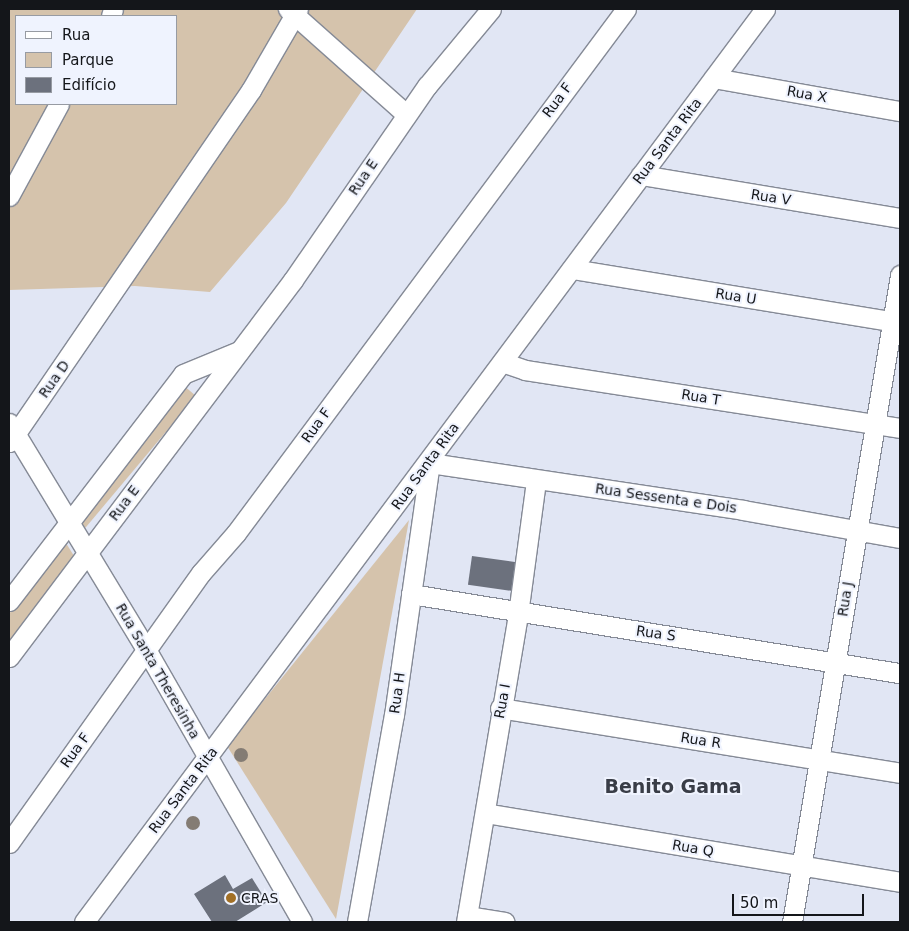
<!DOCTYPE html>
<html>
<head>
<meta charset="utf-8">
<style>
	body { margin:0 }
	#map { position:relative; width:909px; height:931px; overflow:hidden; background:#e1e6f4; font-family:"DejaVu Sans",sans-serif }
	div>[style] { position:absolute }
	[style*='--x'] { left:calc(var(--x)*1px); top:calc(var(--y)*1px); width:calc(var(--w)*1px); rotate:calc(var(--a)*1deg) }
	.green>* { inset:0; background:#d5c3ac; transform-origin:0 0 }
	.building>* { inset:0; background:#6c717d; transform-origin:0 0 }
	.roads { filter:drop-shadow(1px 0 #858a96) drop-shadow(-1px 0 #858a96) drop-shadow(0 1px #858a96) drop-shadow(0 -1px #858a96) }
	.minor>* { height:19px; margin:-9.5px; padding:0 9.5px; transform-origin:9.5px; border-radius:9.5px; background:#fff }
	.trees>* { width:14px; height:14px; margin:-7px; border-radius:50%; background:#847c74 }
	.dots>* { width:14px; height:14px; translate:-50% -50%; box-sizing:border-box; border:2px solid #eff3fe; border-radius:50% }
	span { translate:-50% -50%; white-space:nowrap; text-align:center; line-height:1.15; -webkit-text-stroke:4px #eff3fe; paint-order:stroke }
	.street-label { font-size:14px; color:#14161a }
	.poi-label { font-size:14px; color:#14161a }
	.left { translate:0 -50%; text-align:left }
	.district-label { font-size:19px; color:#393d47; font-weight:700 }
	.frame { position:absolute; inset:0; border:10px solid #14161a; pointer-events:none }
	.legend { position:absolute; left:15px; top:15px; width:162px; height:90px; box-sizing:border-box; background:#eff3fe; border:1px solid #979ba3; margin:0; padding:6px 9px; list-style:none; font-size:15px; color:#14161a }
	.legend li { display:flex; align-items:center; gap:10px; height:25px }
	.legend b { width:25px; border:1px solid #979ba3 }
	.scale { position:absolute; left:732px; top:894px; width:132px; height:22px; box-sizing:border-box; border:2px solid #14161a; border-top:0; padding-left:6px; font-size:15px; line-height:18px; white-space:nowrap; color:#14161a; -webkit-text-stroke:4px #eff3fe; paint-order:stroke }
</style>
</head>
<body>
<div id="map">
	<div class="green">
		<i style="clip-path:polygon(evenodd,9px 9px,417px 9px,286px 203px,210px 292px,135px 286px,9px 290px,9px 9px,16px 16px,176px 16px,176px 104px,16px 104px,16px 16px)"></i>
		<i style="left:183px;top:385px;width:17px;height:172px;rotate:40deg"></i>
		<i style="clip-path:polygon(409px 520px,336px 919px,227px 746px)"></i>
		<i style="clip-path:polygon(64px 540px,76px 559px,9px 647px,9px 614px)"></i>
	</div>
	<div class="building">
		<i style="left:472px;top:556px;width:45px;height:29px;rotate:8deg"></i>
		<i style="clip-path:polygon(225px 875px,233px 889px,252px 878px,267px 902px,235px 922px,212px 922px,194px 894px)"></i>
	</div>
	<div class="roads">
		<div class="minor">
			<i style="--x:288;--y:9;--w:158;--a:41.7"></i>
			<i style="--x:111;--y:16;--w:7;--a:-74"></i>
			<i style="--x:714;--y:78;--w:189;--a:10.1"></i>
			<i style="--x:641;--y:175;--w:263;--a:9.4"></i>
			<i style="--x:9;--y:196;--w:105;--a:-61.5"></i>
			<i style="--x:572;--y:269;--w:332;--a:9.3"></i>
			<i style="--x:502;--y:362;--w:24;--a:19"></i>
			<i style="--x:525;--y:370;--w:379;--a:8.8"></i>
			<i style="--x:9;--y:423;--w:267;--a:58.8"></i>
			<i style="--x:147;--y:651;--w:312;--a:60.2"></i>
			<i style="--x:10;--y:442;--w:427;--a:-55.6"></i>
			<i style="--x:251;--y:90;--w:94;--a:-59.9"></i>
			<i style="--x:411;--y:594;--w:495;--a:9.2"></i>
			<i style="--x:9;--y:601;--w:286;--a:-52.5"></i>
			<i style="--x:183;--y:374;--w:61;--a:-22.3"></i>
			<i style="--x:9;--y:657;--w:472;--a:-53"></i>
			<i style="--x:293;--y:280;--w:236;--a:-55.4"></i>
			<i style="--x:427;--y:86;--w:100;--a:-50.3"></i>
			<i style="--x:500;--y:708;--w:405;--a:9.2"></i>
			<i style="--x:485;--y:813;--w:421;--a:9.4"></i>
			<i style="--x:9;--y:843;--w:331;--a:-54.6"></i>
			<i style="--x:201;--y:573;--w:53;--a:-48.8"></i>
			<i style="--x:236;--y:533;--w:653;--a:-53.34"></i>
			<i style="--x:467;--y:916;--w:38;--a:9"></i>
			<i style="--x:84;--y:922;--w:1139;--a:-53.28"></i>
			<i style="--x:357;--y:922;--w:210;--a:-79.9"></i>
			<i style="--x:394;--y:715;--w:255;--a:-81.9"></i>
			<i style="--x:430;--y:463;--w:317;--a:8.5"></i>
			<i style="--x:743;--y:510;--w:159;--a:10.1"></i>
			<i style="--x:466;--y:922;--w:312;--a:-80.4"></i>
			<i style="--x:518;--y:614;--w:135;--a:-82.3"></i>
			<i style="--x:792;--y:922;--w:656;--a:-80.52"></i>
		</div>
	</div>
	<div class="trees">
		<i style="left:241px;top:755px"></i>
		<i style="left:193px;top:823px"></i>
	</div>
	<div class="dots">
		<i style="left:231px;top:898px;background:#a27026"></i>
	</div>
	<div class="street-label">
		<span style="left:807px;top:94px;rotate:10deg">Rua X</span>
		<span style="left:557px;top:100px;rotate:-53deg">Rua F</span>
		<span style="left:667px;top:141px;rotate:-53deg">Rua Santa Rita</span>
		<span style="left:363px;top:177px;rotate:-56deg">Rua E</span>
		<span style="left:771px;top:197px;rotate:9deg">Rua V</span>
		<span style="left:736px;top:296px;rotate:9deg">Rua U</span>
		<span style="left:54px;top:379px;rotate:-55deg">Rua D</span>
		<span style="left:701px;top:397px;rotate:9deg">Rua T</span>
		<span style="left:316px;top:425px;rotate:-54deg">Rua F</span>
		<span style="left:425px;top:466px;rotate:-54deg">Rua Santa Rita</span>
		<span style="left:666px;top:498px;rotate:8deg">Rua Sessenta e Dois</span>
		<span style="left:124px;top:503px;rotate:-53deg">Rua E</span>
		<span style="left:845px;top:599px;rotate:-81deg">Rua J</span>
		<span style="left:656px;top:633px;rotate:8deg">Rua S</span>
		<span style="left:158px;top:671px;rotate:60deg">Rua Santa Theresinha</span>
		<span style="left:397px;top:693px;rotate:-82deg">Rua H</span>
		<span style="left:502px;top:701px;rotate:-80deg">Rua I</span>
		<span style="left:701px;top:740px;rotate:9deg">Rua R</span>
		<span style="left:75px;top:750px;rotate:-54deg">Rua F</span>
		<span style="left:183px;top:790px;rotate:-53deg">Rua Santa Rita</span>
		<span style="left:693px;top:848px;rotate:10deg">Rua Q</span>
	</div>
	<div class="poi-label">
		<span class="left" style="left:241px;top:898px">CRAS</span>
	</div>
	<div class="district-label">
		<span style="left:673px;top:787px">Benito Gama</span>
	</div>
	<div class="frame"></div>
	<ul class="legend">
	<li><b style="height:6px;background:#fff"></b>Rua</li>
	<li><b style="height:14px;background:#d5c3ac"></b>Parque</li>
	<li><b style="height:14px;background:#6c717d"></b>Edifício</li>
	</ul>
	<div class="scale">50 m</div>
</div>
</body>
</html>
